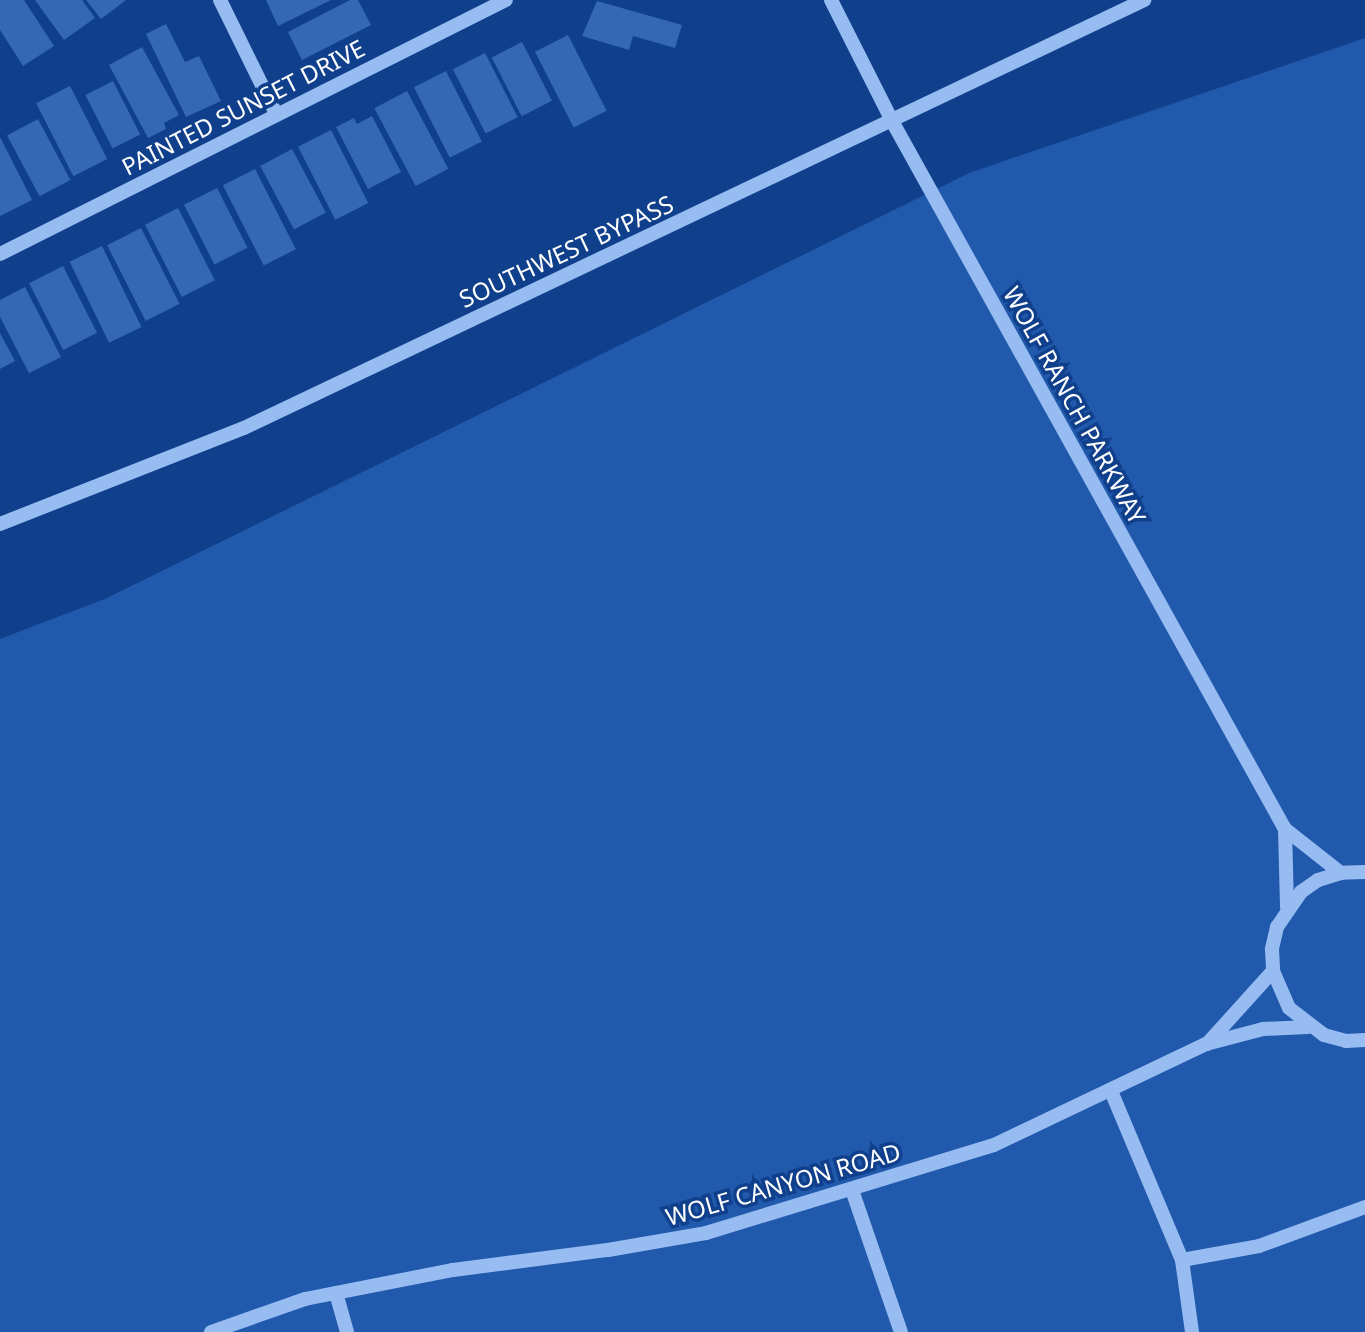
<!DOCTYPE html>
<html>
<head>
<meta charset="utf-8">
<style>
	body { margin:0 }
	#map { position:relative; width:1365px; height:1332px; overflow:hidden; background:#10408c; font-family:"Noto Sans",sans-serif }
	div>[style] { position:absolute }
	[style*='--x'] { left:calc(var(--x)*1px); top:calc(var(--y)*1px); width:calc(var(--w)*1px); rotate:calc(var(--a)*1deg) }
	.green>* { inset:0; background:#2159ac }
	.building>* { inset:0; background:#3467b4; transform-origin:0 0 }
	.minor>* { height:14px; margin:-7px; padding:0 7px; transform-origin:7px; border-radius:7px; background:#97bcf2 }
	span { translate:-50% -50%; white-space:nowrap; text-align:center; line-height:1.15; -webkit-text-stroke:7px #10408c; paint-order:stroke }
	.street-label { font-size:24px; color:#fff }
</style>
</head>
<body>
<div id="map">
	<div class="green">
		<i style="clip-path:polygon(1365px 38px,1365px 1332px,0 1332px,0 639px,107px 598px,969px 173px)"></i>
	</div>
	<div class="building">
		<i style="clip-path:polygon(0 0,24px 0,54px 46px,23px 66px,0 30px)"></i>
		<i style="clip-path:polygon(35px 0,82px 0,95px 18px,64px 40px)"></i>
		<i style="clip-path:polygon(86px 0,126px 0,101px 19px)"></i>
		<i style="clip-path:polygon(266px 0,331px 0,278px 26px)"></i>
		<i style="clip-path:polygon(350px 0,358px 0,371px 25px,302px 60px,288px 32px)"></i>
		<i style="clip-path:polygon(597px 1px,682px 25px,675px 48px,633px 36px,629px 50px,582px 36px)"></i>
		<i style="clip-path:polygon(166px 24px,185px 62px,199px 56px,221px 101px,186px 117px,146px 34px)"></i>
		<i style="left:568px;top:35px;width:85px;height:37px;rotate:63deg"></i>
		<i style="left:522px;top:42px;width:66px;height:34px;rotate:63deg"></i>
		<i style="clip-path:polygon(142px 47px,179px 115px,164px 123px,166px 129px,148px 138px,109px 65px)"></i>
		<i style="left:485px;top:53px;width:72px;height:36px;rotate:63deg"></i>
		<i style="left:446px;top:71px;width:79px;height:36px;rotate:63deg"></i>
		<i style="left:113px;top:81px;width:60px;height:31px;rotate:63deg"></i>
		<i style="left:70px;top:86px;width:82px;height:38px;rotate:63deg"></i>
		<i style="left:407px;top:91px;width:88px;height:37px;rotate:62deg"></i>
		<i style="clip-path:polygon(372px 116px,401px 172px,368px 189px,336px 127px,354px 118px,357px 124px)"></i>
		<i style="left:38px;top:119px;width:69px;height:35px;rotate:62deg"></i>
		<i style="left:331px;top:130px;width:82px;height:37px;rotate:63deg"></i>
		<i style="clip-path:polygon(0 137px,32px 200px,0 216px)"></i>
		<i style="left:292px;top:149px;width:72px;height:36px;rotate:62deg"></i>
		<i style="left:255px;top:169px;width:90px;height:36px;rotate:63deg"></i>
		<i style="left:217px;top:188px;width:67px;height:37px;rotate:63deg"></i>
		<i style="left:178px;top:208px;width:81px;height:37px;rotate:63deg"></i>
		<i style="left:141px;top:228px;width:85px;height:38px;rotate:63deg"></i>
		<i style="left:102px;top:246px;width:90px;height:36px;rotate:64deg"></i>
		<i style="left:63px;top:266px;width:75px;height:38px;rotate:63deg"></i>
		<i style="clip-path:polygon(25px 287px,61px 357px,29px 373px,0 317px,0 300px)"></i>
		<i style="clip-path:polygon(0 333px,15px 361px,0 369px)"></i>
	</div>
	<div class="minor">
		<i style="--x:220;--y:0;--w:127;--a:63.8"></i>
		<i style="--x:831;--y:0;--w:136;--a:63.2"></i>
		<i style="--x:892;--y:121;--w:810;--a:60.97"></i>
		<i style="--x:1285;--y:829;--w:71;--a:38.2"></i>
		<i style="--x:0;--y:254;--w:566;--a:-26.66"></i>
		<i style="--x:0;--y:524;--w:262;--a:-21.5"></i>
		<i style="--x:244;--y:428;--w:997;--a:-25.43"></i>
		<i style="--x:1285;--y:829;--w:78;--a:88.5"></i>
		<i style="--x:1365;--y:872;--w:24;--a:178"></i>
		<i style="--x:1341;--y:873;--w:24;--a:163"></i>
		<i style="--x:1318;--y:880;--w:21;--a:145"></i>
		<i style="--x:1301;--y:892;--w:42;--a:124.4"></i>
		<i style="--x:1277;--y:927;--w:23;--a:103"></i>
		<i style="--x:1272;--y:949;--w:22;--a:87"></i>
		<i style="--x:1273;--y:971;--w:40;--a:66.6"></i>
		<i style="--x:1289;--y:1008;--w:44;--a:37.6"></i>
		<i style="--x:1324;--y:1035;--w:23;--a:15"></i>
		<i style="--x:1346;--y:1041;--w:19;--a:-3"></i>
		<i style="--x:1207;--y:1044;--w:98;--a:-47.9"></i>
		<i style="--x:1111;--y:1091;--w:183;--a:67.2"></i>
		<i style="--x:1182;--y:1260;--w:73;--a:82.1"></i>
		<i style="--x:852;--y:1190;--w:150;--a:71"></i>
		<i style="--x:1182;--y:1260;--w:78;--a:-10.3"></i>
		<i style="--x:1259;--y:1246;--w:113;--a:-20.2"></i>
		<i style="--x:336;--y:1293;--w:41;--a:74.2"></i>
		<i style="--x:211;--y:1332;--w:100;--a:-19.3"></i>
		<i style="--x:305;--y:1299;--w:151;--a:-11.1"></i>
		<i style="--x:453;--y:1270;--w:156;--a:-7.4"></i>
		<i style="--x:608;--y:1250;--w:99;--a:-9.8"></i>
		<i style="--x:706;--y:1233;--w:301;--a:-17"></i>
		<i style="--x:994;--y:1145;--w:235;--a:-25.5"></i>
		<i style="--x:1206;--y:1044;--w:59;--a:-14.7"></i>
		<i style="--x:1263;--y:1029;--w:45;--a:-2.5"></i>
	</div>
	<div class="street-label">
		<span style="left:243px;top:107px;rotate:-27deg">PAINTED SUNSET DRIVE</span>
		<span style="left:566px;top:251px;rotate:-25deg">SOUTHWEST BYPASS</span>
		<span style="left:1075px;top:405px;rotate:61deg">WOLF RANCH PARKWAY</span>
		<span style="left:783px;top:1184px;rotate:-16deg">WOLF CANYON ROAD</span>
	</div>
</div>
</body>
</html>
